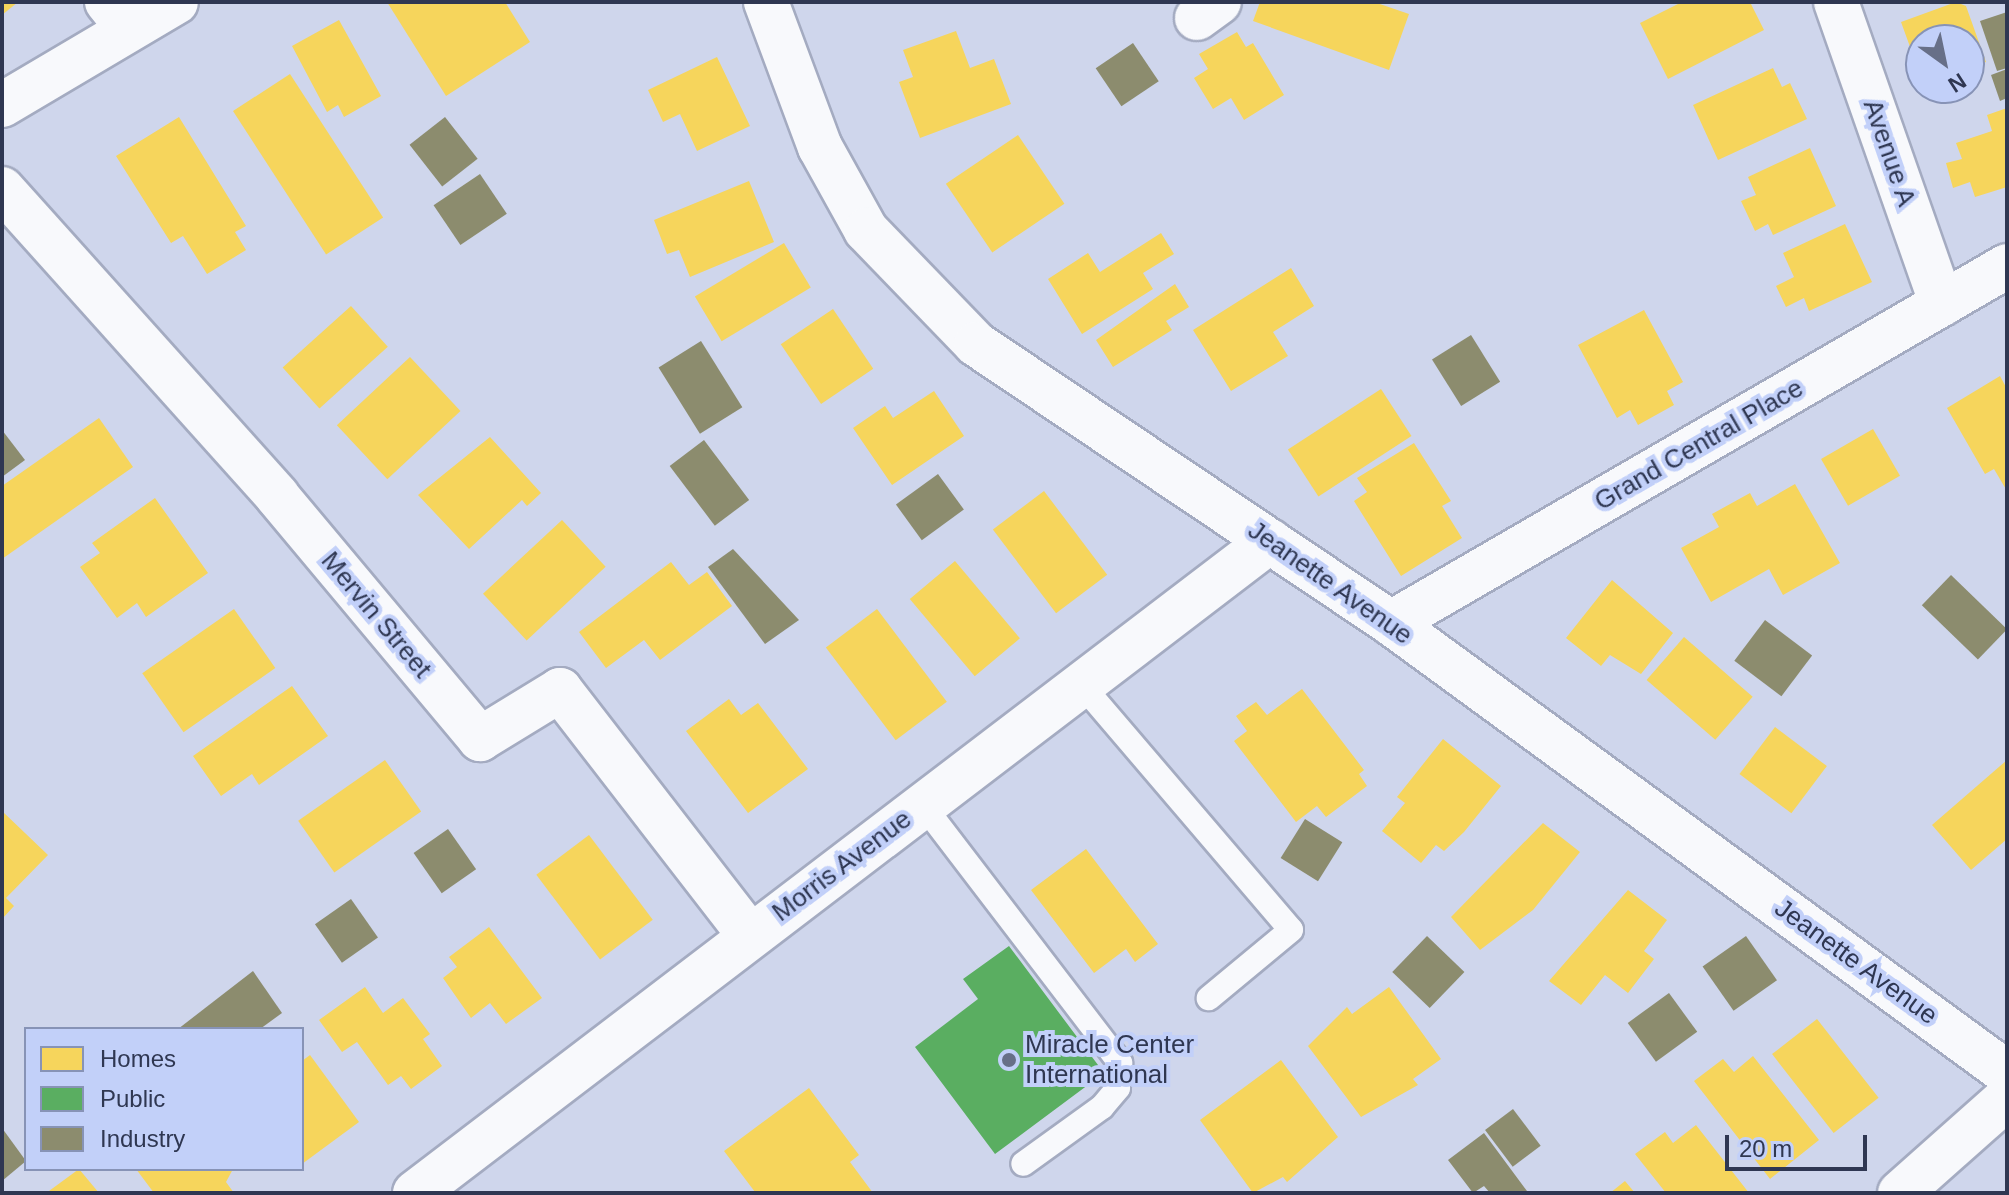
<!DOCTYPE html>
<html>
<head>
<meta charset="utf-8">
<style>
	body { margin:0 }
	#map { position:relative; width:2009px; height:1195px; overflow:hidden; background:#cfd6ec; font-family:Helvetica,sans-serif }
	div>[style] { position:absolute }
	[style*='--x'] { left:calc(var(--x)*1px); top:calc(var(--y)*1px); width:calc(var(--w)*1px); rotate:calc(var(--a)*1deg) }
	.homes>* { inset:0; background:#f6d55c; transform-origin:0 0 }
	.public>* { inset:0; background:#5aae61 }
	.industry>* { inset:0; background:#8c8c6e; transform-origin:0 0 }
	.roads { filter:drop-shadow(2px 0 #a4abc1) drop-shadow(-2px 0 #a4abc1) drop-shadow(0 2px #a4abc1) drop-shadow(0 -2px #a4abc1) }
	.service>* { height:24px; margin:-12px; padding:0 12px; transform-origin:12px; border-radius:12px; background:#f8f9fc }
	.minor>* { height:44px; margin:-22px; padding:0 22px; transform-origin:22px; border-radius:22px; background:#f8f9fc }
	.tertiary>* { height:44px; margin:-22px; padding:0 22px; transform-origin:22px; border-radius:22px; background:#f8f9fc }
	.dots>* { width:22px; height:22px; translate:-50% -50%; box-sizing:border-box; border:4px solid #c2d0f9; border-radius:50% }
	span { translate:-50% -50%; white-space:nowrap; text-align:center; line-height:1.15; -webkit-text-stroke:8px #c2d0f9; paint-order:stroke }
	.street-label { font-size:26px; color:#2f3752 }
	.poi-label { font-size:26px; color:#2f3752 }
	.left { translate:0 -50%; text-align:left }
	.frame { position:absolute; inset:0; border:4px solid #2f3752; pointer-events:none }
	.legend { position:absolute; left:24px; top:1027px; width:280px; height:144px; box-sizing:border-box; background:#c2d0f9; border:2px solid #8793b6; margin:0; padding:10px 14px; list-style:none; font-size:24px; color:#2f3752 }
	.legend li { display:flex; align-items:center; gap:16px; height:40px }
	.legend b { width:40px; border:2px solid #8793b6 }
	.north { position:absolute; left:1905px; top:24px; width:80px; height:80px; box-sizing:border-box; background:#c2d0f9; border:2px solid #8793b6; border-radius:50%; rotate:147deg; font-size:22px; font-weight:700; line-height:32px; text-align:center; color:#2f3752 }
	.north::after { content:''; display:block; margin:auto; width:28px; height:36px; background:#676f88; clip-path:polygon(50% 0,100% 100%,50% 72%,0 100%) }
	.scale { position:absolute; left:1725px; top:1135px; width:142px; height:36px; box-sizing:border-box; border:4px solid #2f3752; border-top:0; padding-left:10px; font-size:24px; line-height:28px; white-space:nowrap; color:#2f3752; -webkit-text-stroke:6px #c2d0f9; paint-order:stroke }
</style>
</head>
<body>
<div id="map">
	<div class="homes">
		<i style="clip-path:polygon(2px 2px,18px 2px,2px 15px)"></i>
		<i style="clip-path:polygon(387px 2px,505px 2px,530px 42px,446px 96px)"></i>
		<i style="clip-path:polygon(1260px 2px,1374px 2px,1409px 14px,1389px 70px,1253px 21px)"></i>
		<i style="clip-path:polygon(1682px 2px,1750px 2px,1764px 30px,1668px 79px,1640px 23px)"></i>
		<i style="clip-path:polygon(1956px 2px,1966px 6px,1986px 62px,1969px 68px,1969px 40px,1921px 40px,1921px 77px,1901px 22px)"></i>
		<i style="clip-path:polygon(339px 20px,381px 96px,344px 117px,338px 105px,327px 112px,292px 46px)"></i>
		<i style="clip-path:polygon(956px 31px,970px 68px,994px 59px,1011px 104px,920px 138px,899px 82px,913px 77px,903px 50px)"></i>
		<i style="clip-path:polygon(1237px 32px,1246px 47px,1253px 43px,1284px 95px,1244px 120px,1231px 98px,1213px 109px,1194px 78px,1208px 69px,1199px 54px)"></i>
		<i style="clip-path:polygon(717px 57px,750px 126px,697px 151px,680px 114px,663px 122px,648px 90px)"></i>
		<i style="clip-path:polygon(1773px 68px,1782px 87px,1790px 83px,1807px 119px,1718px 160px,1693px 105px)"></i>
		<i style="left:290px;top:74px;width:171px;height:68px;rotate:57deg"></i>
		<i style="clip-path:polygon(2007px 108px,2007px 187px,1975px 197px,1970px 182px,1953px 188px,1946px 163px,1962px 159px,1956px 143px,1992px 131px,1987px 115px)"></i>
		<i style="clip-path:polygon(179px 117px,246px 226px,235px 232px,246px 250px,207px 274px,183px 236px,171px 243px,116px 156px)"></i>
		<i style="left:1018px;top:135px;width:83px;height:87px;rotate:56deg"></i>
		<i style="clip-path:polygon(1810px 148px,1836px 206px,1773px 235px,1768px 224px,1755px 231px,1741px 201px,1756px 195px,1748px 177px)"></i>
		<i style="clip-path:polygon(749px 181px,774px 242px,690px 277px,679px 250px,667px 254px,654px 220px)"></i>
		<i style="clip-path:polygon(1845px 224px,1872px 282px,1809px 311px,1804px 298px,1786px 307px,1776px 286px,1794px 277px,1783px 253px)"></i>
		<i style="clip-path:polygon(1161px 233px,1174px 254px,1143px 273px,1153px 289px,1082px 334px,1048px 279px,1088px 253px,1100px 272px)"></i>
		<i style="left:784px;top:243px;width:52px;height:104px;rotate:59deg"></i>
		<i style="clip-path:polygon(1291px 268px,1314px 306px,1273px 332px,1288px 356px,1231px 391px,1193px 330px)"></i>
		<i style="clip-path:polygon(1175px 284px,1189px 307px,1166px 321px,1172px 330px,1113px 367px,1096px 340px)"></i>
		<i style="left:351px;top:306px;width:55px;height:92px;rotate:48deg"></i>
		<i style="left:833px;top:309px;width:72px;height:63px;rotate:56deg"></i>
		<i style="clip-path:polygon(1644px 310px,1683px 382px,1667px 391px,1674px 405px,1638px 425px,1630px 410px,1617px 418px,1578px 345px)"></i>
		<i style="left:410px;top:357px;width:74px;height:100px;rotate:47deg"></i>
		<i style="clip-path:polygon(2000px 376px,2007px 389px,2007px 491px,1994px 469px,1985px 474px,1947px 408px)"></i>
		<i style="left:1381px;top:389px;width:56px;height:111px;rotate:57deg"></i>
		<i style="clip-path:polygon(934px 391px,964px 436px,892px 485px,853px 428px,885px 406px,893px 418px)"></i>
		<i style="clip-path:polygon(99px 418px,133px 467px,2px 559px,2px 486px)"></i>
		<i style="left:1873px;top:429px;width:54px;height:60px;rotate:60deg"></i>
		<i style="clip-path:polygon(490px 437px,541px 493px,527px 506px,522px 500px,469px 549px,418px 495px)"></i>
		<i style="clip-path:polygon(1414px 443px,1451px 501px,1442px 506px,1462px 538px,1401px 576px,1354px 501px,1367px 492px,1357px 478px)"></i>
		<i style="clip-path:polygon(1795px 484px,1840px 563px,1783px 595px,1769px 569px,1711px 602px,1681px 548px,1719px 527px,1712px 514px,1750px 493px,1757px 506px)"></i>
		<i style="left:1044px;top:491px;width:105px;height:64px;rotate:53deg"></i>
		<i style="clip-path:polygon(155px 498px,208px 573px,146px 617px,137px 603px,117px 618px,80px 567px,100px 553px,92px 543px)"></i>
		<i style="left:562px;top:520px;width:64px;height:108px;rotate:47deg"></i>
		<i style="left:955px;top:561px;width:101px;height:59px;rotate:50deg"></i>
		<i style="clip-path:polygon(671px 562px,689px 585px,707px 572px,732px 606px,660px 660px,644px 640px,606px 668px,579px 632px)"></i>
		<i style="clip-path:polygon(1612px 580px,1673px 633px,1641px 674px,1610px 655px,1601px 666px,1566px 638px)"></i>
		<i style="left:234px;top:609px;width:72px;height:112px;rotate:55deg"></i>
		<i style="left:877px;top:609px;width:116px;height:64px;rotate:53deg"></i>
		<i style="left:1684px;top:637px;width:91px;height:57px;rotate:41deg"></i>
		<i style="clip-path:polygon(292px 686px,328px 736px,259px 785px,252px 774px,221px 796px,193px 756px)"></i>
		<i style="clip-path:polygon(1302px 689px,1364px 770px,1359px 774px,1367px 786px,1326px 817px,1317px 806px,1296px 822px,1234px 741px,1247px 731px,1236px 716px,1256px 702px,1267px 715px)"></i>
		<i style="clip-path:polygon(729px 699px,741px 715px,758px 703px,808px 769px,748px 813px,686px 731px)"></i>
		<i style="left:1775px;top:727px;width:65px;height:59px;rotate:37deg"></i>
		<i style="clip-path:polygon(1443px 739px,1501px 786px,1464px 832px,1444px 851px,1436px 845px,1421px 863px,1382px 831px,1405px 803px,1397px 797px)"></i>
		<i style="left:385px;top:760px;width:63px;height:106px;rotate:55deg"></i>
		<i style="clip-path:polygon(2007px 760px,2007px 839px,1971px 870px,1932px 825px)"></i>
		<i style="clip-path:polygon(2px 811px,48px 855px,6px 898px,14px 906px,2px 919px)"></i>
		<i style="clip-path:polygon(1543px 823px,1580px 852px,1533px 910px,1480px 950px,1451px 917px)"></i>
		<i style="left:589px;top:835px;width:106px;height:66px;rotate:53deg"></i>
		<i style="clip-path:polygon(1086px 849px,1158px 944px,1135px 962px,1126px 949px,1094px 973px,1031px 890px)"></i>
		<i style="clip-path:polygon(1628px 890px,1667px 920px,1644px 951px,1654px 959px,1628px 993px,1605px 975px,1581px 1005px,1549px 981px)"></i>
		<i style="clip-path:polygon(489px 927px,542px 998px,506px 1024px,490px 1003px,471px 1018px,443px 978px,457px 967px,449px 957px)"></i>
		<i style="clip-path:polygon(365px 987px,383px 1013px,403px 998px,430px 1034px,423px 1039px,442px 1066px,411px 1089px,401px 1076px,388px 1085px,357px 1042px,342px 1052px,319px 1020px)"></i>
		<i style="clip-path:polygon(1389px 987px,1441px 1059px,1413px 1079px,1418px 1085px,1361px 1117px,1308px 1046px,1347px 1007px,1352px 1014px)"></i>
		<i style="left:1817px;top:1019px;width:100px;height:57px;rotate:52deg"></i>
		<i style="clip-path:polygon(310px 1055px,359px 1122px,302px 1164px,302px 1061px)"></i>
		<i style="clip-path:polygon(1753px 1056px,1819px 1140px,1770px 1179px,1694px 1081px,1723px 1059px,1734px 1072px)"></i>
		<i style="clip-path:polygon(1281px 1060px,1338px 1137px,1287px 1182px,1283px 1177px,1253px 1193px,1200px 1120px)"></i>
		<i style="clip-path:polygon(809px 1088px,859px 1155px,850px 1162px,873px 1193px,755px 1192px,724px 1151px)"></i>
		<i style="clip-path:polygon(1696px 1125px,1749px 1193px,1666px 1193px,1635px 1154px,1665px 1132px,1673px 1143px)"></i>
		<i style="clip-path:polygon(79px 1169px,99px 1193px,51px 1193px,49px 1191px)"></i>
		<i style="clip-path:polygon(136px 1169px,233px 1169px,226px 1182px,234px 1193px,154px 1193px)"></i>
		<i style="clip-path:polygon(1625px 1181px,1635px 1193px,1610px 1193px)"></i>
	</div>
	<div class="public">
		<i style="clip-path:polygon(1009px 946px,1104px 1073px,995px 1154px,915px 1047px,978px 999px,963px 979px)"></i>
	</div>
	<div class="industry">
		<i style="clip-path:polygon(2007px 12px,2007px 68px,1997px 71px,1980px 21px)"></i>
		<i style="left:1133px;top:43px;width:46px;height:45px;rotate:56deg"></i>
		<i style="clip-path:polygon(2007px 69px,2007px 98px,2000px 101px,1991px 75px)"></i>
		<i style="left:445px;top:117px;width:53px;height:45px;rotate:52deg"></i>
		<i style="left:480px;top:174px;width:48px;height:56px;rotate:56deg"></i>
		<i style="left:1471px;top:335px;width:55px;height:46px;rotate:58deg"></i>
		<i style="left:701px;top:341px;width:78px;height:50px;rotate:58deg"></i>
		<i style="clip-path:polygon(2px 430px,25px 460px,2px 477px)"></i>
		<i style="left:704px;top:440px;width:75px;height:43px;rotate:53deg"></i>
		<i style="left:938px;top:474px;width:44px;height:52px;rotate:54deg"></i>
		<i style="clip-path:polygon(733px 549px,799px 620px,765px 644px,708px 567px)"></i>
		<i style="left:1951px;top:575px;width:78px;height:42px;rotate:44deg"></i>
		<i style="left:1765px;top:620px;width:59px;height:51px;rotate:37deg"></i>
		<i style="left:1305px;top:819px;width:44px;height:46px;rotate:32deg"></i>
		<i style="left:448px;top:829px;width:49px;height:42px;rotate:55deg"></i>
		<i style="left:351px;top:899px;width:47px;height:44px;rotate:55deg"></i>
		<i style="left:1427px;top:936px;width:52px;height:50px;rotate:44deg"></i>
		<i style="left:1746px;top:936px;width:54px;height:53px;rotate:55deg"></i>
		<i style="clip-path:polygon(253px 971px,282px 1013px,260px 1029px,178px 1029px)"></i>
		<i style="left:1669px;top:993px;width:48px;height:51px;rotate:54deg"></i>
		<i style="left:1513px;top:1109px;width:46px;height:35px;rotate:53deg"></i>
		<i style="clip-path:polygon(2px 1128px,26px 1161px,2px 1181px)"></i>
		<i style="clip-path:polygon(1484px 1133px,1527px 1191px,1524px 1193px,1490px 1193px,1484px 1186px,1473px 1193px,1448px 1160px)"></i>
	</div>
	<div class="roads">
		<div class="service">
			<i style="--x:1081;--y:684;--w:323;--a:49.5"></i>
			<i style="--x:1291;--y:930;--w:107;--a:140.3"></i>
			<i style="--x:923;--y:805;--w:325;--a:52.6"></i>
			<i style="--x:1120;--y:1063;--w:25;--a:95"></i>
			<i style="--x:1118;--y:1088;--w:25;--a:130"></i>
			<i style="--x:1102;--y:1107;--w:97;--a:144.2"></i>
		</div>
		<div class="minor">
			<i style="--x:107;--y:2;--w:33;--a:51"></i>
			<i style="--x:766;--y:2;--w:155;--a:69.6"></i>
			<i style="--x:820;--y:147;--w:95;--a:61"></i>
			<i style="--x:866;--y:230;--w:158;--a:46"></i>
			<i style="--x:976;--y:344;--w:500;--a:33.91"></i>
			<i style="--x:1391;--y:623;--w:763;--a:36.15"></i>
			<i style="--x:1836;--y:2;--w:320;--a:70.7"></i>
			<i style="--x:1197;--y:18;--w:27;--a:-36"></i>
			<i style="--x:2;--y:189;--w:412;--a:48.1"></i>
			<i style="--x:277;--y:496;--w:317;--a:50.1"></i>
			<i style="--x:480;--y:739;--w:94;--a:-31.5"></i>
			<i style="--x:560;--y:690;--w:311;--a:52.3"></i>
			<i style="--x:1391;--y:623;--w:712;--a:-30.09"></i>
			<i style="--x:415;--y:1193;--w:1075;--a:-37.33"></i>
			<i style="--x:1900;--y:1193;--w:143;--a:-41.6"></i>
		</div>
		<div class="tertiary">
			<i style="--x:2;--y:105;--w:202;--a:-30.6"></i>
		</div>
	</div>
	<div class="dots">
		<i style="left:1009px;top:1060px;background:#676f88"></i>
	</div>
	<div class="street-label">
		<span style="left:1889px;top:153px;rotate:71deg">Avenue A</span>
		<span style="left:1699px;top:445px;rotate:-30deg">Grand Central Place</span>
		<span style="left:1330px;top:583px;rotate:35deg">Jeanette Avenue</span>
		<span style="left:376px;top:615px;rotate:50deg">Mervin Street</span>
		<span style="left:842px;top:866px;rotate:-37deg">Morris Avenue</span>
		<span style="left:1856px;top:962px;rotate:36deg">Jeanette Avenue</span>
	</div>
	<div class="poi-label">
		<span class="left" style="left:1025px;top:1060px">Miracle Center<br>International</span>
	</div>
	<div class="frame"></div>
	<ul class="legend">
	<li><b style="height:22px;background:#f6d55c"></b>Homes</li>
	<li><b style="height:22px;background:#5aae61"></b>Public</li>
	<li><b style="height:22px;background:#8c8c6e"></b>Industry</li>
	</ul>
	<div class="north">N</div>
	<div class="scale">20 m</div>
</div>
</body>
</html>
